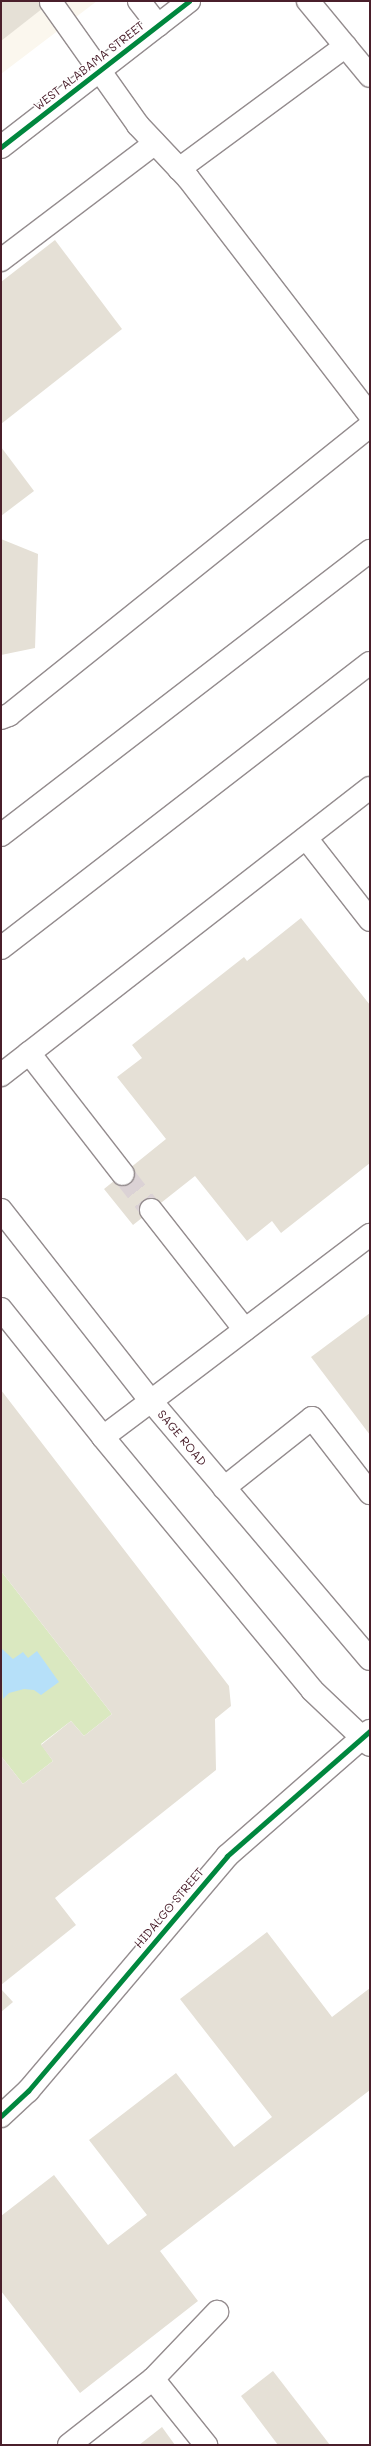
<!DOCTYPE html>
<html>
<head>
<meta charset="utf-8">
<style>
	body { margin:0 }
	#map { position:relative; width:371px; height:2446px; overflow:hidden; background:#fff; font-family:Mali,sans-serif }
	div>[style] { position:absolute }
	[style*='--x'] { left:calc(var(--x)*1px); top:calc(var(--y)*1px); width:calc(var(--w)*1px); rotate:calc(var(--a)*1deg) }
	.built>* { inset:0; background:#fbf7ee }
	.green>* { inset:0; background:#dae8c0 }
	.water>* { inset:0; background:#b6e0f9 }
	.building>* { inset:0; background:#e5e0d6 }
	.minor-tunnel>* { height:22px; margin-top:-11px; transform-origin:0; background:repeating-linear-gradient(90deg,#dbd2d5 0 22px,transparent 0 33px) }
	.roads { filter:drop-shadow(1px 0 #948c8e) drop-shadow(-1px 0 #948c8e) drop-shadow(0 1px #948c8e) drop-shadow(0 -1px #948c8e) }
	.minor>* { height:22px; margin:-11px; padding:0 11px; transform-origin:11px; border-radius:11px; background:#fff }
	.major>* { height:22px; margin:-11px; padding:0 11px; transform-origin:11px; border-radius:11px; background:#fff }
	.cycleway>* { height:5px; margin:-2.5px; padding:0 2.5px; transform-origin:2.5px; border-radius:2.5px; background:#00873e }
	span { translate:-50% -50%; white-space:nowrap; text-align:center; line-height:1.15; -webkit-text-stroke:3px #fff; paint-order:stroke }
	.street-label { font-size:12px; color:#4a1f2b }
	.frame { position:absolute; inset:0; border:2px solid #4a1f2b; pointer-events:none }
</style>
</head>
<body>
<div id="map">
	<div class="built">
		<i style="clip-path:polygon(1px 1px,97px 1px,1px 74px)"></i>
	</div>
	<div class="green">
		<i style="clip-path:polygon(1px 1571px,112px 1714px,84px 1736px,71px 1721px,41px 1744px,53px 1761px,23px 1784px,1px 1756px)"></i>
	</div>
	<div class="water">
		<i style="clip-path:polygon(1px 1648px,13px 1659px,23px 1652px,28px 1658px,37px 1651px,59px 1682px,41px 1695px,34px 1690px,24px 1689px,9px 1693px,3px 1699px)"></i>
	</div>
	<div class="building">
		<i style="clip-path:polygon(1px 1px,52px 1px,1px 41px)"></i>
		<i style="clip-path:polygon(55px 240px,122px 329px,1px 424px,1px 282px)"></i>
		<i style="clip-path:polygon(1px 447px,34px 491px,1px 516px)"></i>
		<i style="clip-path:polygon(1px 539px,38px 554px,35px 648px,1px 655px)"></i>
		<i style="clip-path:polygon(301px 918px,370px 1005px,370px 1163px,281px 1233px,272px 1221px,247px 1241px,195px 1176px,133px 1225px,104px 1189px,166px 1139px,117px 1077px,142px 1058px,132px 1045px,244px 957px,247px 961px)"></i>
		<i style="clip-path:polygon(370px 1313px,370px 1435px,311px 1357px)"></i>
		<i style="clip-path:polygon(1px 1390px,229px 1686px,231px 1706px,215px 1719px,216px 1770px,55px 1898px,76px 1925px,1px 1985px,1px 1756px,23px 1784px,53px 1761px,41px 1745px,71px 1721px,84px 1736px,112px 1714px,1px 1571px)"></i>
		<i style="clip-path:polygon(267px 1932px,332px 2017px,370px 1988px,370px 2090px,160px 2251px,198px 2301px,80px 2393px,1px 2291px,1px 2216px,54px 2175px,108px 2245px,147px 2215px,89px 2140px,176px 2073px,234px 2147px,272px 2117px,180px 1999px)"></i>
		<i style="clip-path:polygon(1px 1989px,13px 2002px,1px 2012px)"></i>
		<i style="clip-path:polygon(273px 2371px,330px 2445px,278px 2445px,241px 2396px)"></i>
		<i style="clip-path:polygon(162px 2427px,175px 2445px,139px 2445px)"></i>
	</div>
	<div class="minor-tunnel">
		<i style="--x:123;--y:1174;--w:46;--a:52.1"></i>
	</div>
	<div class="roads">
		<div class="minor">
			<i style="--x:139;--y:1;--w:31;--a:52"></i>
			<i style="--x:308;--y:1;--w:97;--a:50.4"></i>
			<i style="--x:51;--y:2;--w:151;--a:54.7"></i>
			<i style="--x:138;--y:125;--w:73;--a:46.7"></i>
			<i style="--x:188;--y:178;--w:299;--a:52.5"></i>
			<i style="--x:1;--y:147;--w:238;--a:-37.8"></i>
			<i style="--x:179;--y:169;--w:207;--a:-36.4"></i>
			<i style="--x:1;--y:260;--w:193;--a:-37.2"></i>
			<i style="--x:1;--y:718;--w:9;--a:-21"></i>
			<i style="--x:9;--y:715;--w:462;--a:-38.7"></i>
			<i style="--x:1;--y:835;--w:466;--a:-37.6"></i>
			<i style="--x:306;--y:838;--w:104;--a:52"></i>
			<i style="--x:1;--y:948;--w:466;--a:-37.7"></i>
			<i style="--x:29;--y:1053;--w:153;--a:52.2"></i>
			<i style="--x:1;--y:1075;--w:467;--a:-37.9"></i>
			<i style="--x:151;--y:1210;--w:152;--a:51.9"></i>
			<i style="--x:151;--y:1401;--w:275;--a:-37.2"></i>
			<i style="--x:224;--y:1488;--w:112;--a:-38.5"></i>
			<i style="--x:312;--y:1418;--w:95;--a:52.3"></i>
			<i style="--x:1;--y:2116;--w:37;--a:-43"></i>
			<i style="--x:28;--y:2091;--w:308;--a:-49.7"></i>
			<i style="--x:227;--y:1856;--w:190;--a:-41.2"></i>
			<i style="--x:153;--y:2379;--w:93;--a:-46.3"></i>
			<i style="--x:69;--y:2445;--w:107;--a:-38.2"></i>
			<i style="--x:153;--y:2379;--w:85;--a:51.2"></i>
		</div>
		<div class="major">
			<i style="--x:1;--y:1210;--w:243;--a:51.9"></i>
			<i style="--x:151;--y:1401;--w:338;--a:49.7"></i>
			<i style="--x:1;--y:1309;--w:164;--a:51.4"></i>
			<i style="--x:103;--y:1437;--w:328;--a:50.4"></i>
			<i style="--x:312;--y:1690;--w:80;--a:43.5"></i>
			<i style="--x:103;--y:1437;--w:60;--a:-36.9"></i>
		</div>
	</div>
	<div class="cycleway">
		<i style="--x:1;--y:147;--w:238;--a:-37.8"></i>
		<i style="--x:1;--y:2116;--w:37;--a:-43"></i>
		<i style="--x:28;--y:2091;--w:308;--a:-49.7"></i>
		<i style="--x:227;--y:1856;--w:190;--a:-41.2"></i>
	</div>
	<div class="street-label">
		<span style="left:89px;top:66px;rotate:-38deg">WEST ALABAMA STREET</span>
		<span style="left:182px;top:1438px;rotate:50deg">SAGE ROAD</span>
		<span style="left:169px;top:1908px;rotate:-50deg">HIDALGO STREET</span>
	</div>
	<div class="frame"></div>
</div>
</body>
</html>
